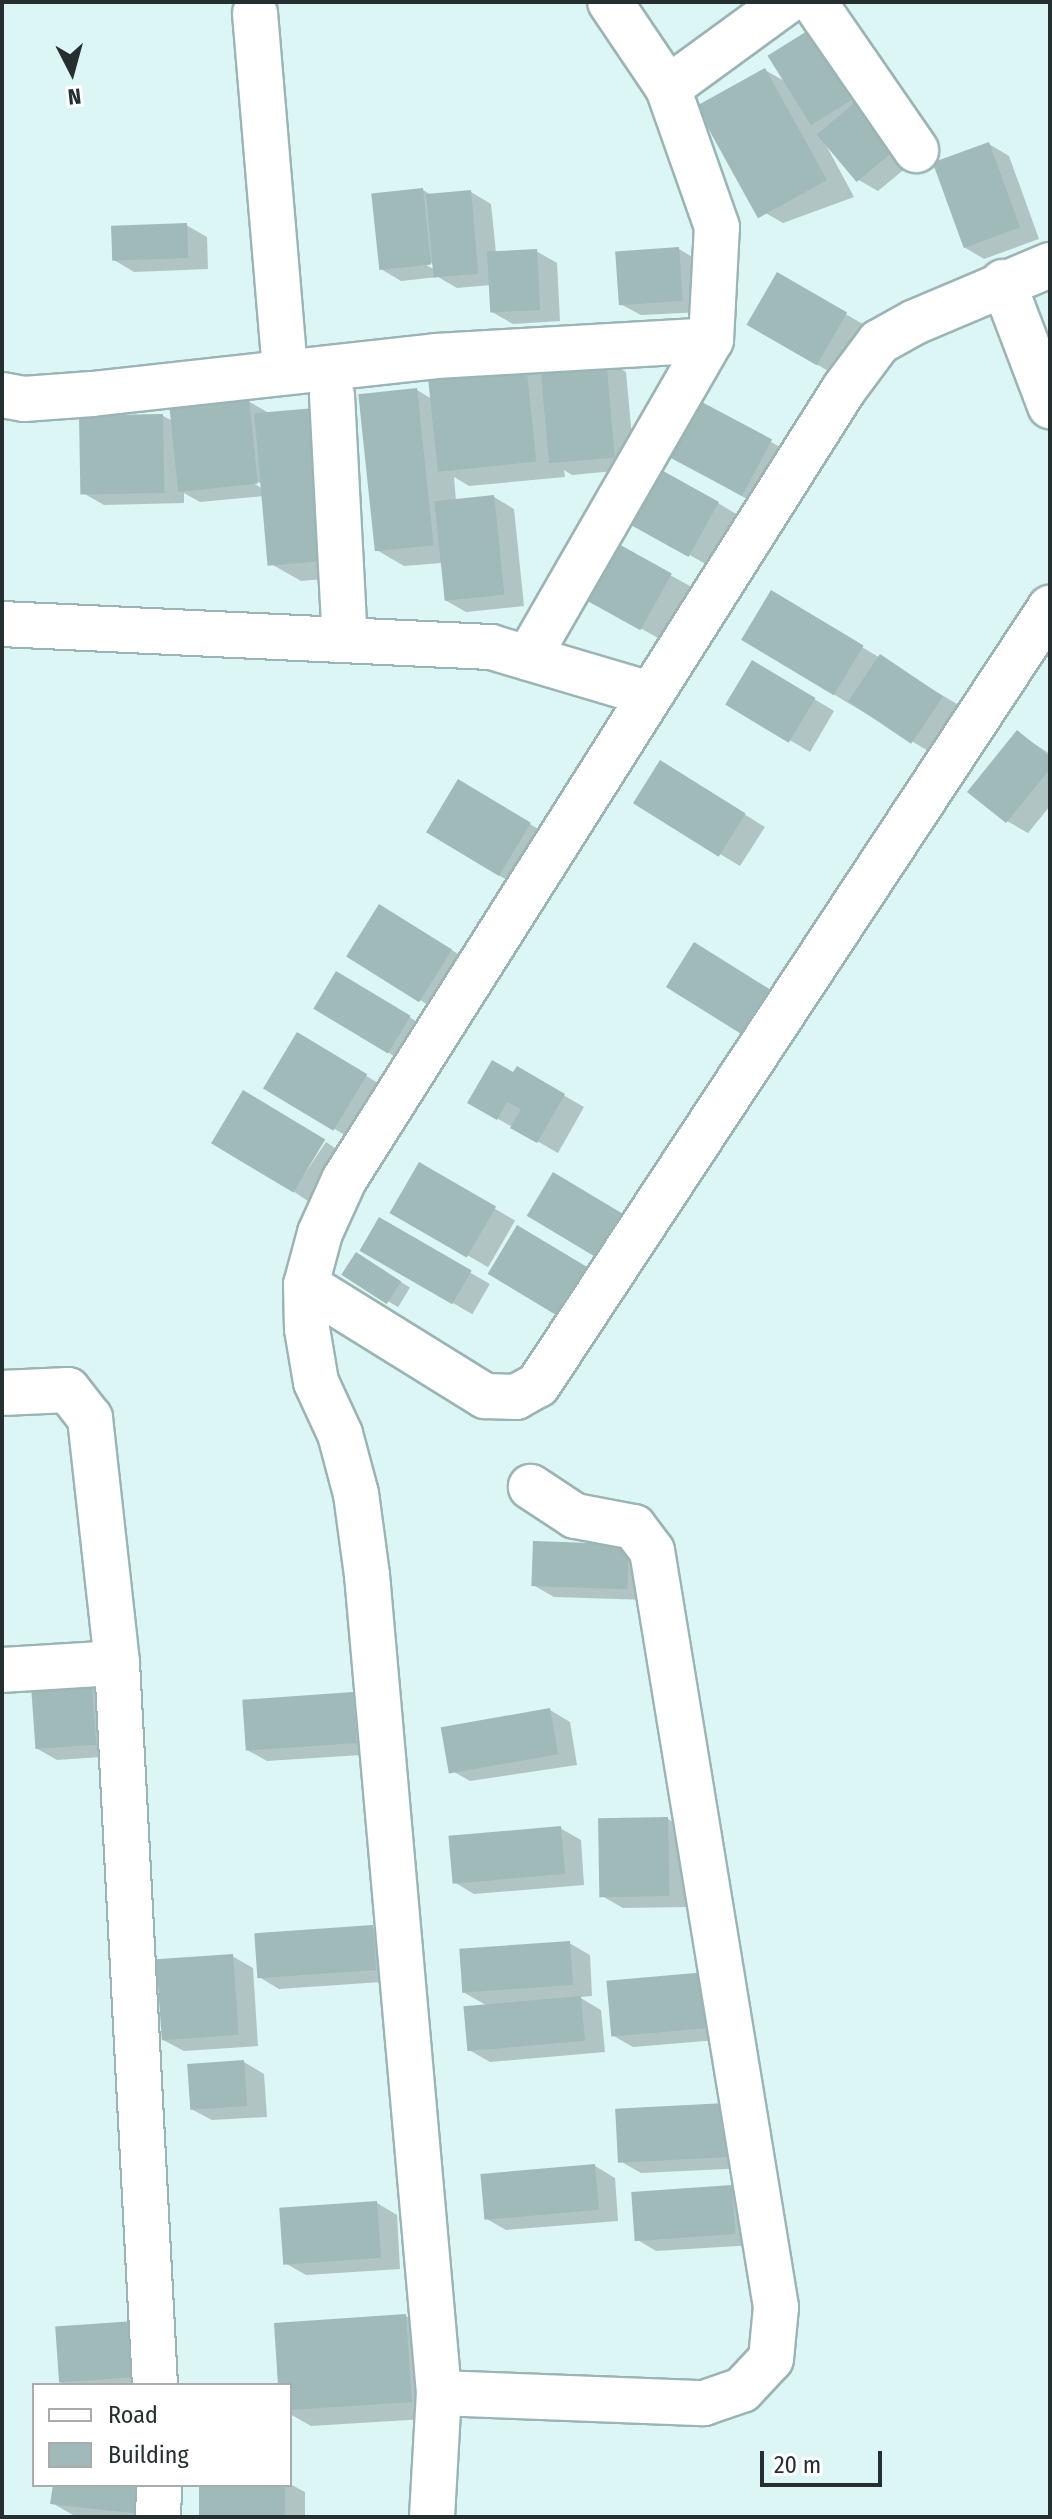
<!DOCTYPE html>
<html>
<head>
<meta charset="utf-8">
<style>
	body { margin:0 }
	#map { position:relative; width:1052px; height:2519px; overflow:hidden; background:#dcf6f5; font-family:"Fira Sans Condensed",sans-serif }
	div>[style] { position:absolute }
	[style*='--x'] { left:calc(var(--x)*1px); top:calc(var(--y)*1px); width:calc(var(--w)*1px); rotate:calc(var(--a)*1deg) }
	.shadow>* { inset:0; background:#0003; transform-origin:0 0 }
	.building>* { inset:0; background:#a0b9b9; transform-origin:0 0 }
	.roads { filter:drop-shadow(2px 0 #9bb4b4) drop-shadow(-2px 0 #9bb4b4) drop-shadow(0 2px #9bb4b4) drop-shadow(0 -2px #9bb4b4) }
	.minor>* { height:44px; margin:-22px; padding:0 22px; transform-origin:22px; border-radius:22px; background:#fff }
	span { translate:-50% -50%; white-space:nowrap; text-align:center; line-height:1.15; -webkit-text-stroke:6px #fff; paint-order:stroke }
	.frame { position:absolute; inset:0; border:4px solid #252f2f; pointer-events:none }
	.legend { position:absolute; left:32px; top:2383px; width:260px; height:104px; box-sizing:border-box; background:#fff; border:2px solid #a8acac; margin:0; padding:10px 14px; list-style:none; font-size:24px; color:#252f2f }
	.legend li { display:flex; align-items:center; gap:16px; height:40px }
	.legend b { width:40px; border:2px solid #a8acac }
	.north { position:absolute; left:32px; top:32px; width:80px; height:80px; -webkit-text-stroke:6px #fff; paint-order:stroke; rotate:174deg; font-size:22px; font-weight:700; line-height:32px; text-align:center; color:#252f2f }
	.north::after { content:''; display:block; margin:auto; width:28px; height:36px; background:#252f2f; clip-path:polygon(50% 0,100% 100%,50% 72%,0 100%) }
	.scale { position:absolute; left:760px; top:2451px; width:122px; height:36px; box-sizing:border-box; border:4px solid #252f2f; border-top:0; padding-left:10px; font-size:24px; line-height:28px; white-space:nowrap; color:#252f2f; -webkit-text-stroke:6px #fff; paint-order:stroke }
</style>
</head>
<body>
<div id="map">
	<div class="shadow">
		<i style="clip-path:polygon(815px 28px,924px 153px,878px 191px,857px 179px,826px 145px,854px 197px,783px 223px,753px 206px,765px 70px,786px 82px)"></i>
		<i style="clip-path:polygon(989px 144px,1009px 156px,1039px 239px,984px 259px,964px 247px)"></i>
		<i style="clip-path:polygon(evenodd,423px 190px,433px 196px,471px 192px,491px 204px,496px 253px,536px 251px,557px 263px,560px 321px,513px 324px,492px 312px,491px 285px,457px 288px,438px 277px,401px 281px,381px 269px,423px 190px,423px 258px,435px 265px,435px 270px,421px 262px,423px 258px)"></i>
		<i style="clip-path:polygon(186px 225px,207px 237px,208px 269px,134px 272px,114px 260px)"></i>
		<i style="clip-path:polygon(679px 249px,699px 261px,703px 312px,641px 315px,620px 304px)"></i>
		<i style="left:778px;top:275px;width:102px;height:58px;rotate:30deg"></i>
		<i style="clip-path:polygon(605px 360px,626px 372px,635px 469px,572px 475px,564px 470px,565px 477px,469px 486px,454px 477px,456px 501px,494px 497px,514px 509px,524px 606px,466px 612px,445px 600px,442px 563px,404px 566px,375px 549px,417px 390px,432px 399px,526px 365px,543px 375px)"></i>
		<i style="clip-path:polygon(evenodd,248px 401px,269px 413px,358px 576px,301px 581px,271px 564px,264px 496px,200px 502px,184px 493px,184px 503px,104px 505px,83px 493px,163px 416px,173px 421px,248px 401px,250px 477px,263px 485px,263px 489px,248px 480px,250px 477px)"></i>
		<i style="clip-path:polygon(771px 442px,791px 453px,761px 507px,690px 467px)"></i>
		<i style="clip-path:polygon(718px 503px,738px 515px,711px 567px,629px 521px)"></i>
		<i style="left:616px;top:545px;width:86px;height:61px;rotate:29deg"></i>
		<i style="left:772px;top:593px;width:223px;height:55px;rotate:31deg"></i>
		<i style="clip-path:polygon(773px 674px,834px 711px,810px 752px,727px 703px)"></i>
		<i style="clip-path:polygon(1018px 733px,1050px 754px,1050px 806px,1028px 833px,1007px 821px)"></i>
		<i style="clip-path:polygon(681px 775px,765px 827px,740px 866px,720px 854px)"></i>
		<i style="clip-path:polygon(459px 782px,550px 836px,519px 886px,498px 875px)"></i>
		<i style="clip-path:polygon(400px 918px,471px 962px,440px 1012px,348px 957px)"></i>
		<i style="clip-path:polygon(357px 985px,429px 1029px,407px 1064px,316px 1008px)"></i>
		<i style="clip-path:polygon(318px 1046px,386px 1088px,353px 1140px,265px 1087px)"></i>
		<i style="clip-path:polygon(518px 1069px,584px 1107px,558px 1153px,470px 1103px)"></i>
		<i style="left:326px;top:1142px;width:22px;height:59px;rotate:34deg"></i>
		<i style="left:419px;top:1165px;width:111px;height:54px;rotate:30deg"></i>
		<i style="left:379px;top:1220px;width:128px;height:35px;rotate:30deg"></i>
		<i style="left:356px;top:1255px;width:63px;height:23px;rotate:31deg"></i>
		<i style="clip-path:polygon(629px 1545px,648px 1600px,554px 1597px,533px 1585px)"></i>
		<i style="clip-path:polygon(91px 1685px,112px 1697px,116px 1756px,57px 1760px,36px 1748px)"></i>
		<i style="clip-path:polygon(353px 1694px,373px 1705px,377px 1754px,267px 1761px,247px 1750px)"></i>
		<i style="clip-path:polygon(550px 1710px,570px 1722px,577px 1765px,470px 1781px,449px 1769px)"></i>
		<i style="clip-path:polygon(668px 1819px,688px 1831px,690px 1907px,623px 1908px,602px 1896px)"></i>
		<i style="clip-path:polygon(560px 1828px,581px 1840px,584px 1885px,474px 1894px,454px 1882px)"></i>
		<i style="clip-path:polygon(372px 1927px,393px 1939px,396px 1981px,279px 1989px,259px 1977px)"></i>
		<i style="clip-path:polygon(569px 1943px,590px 1955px,592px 1996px,579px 1997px,601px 2010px,605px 2052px,490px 2062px,469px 2050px,486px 2005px,463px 1992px)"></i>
		<i style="clip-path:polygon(232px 1956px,253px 1968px,258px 2046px,184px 2051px,163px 2040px)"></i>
		<i style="clip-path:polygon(608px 1982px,742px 2038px,633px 2047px,612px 2035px)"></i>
		<i style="clip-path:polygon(244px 2062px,264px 2074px,267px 2117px,212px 2120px,191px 2109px)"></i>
		<i style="clip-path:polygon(726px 2105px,748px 2168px,641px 2173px,620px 2161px)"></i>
		<i style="clip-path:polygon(595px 2166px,615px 2178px,618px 2221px,506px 2230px,485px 2218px)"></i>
		<i style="clip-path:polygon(731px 2188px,752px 2199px,754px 2245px,656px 2251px,636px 2239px)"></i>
		<i style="clip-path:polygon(377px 2203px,397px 2215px,400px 2269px,306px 2275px,285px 2263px)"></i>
		<i style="clip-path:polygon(406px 2316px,435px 2333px,441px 2418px,311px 2426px,290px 2414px,290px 2385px,280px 2385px)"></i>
		<i style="clip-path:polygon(57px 2330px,159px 2385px,66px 2385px,60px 2382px)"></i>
		<i style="clip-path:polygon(290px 2484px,305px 2492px,305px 2517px,201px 2517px,201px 2485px)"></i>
		<i style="clip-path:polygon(55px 2485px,149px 2517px,73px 2515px,52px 2503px)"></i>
	</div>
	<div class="building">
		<i style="left:815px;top:26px;width:82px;height:56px;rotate:58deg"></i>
		<i style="left:765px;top:68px;width:128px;height:79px;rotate:61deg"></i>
		<i style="left:865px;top:94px;width:62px;height:63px;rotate:50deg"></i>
		<i style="left:989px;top:142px;width:91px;height:60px;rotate:70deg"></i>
		<i style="left:423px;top:188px;width:77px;height:52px;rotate:84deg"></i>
		<i style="left:471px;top:190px;width:84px;height:45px;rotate:85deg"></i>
		<i style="left:187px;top:223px;width:35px;height:76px;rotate:88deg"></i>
		<i style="left:679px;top:247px;width:54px;height:64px;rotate:86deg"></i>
		<i style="left:537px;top:249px;width:61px;height:50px;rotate:87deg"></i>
		<i style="left:777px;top:272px;width:81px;height:61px;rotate:30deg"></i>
		<i style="left:606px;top:358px;width:100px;height:66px;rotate:85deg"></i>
		<i style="left:526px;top:363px;width:99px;height:99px;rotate:84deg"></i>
		<i style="left:417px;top:388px;width:158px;height:59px;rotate:84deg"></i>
		<i style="left:249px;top:399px;width:85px;height:80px;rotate:84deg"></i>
		<i style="left:698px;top:400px;width:84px;height:64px;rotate:28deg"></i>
		<i style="left:315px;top:408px;width:153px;height:61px;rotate:85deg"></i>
		<i style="left:163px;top:414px;width:79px;height:84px;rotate:89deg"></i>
		<i style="left:656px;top:467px;width:72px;height:63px;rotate:29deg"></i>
		<i style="left:494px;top:495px;width:100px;height:60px;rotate:84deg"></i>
		<i style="left:615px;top:542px;width:65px;height:65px;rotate:29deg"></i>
		<i style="left:771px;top:590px;width:108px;height:58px;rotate:31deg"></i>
		<i style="left:880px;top:654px;width:76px;height:57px;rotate:34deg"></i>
		<i style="left:752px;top:660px;width:74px;height:52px;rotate:31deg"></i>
		<i style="clip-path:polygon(1017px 730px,1050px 757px,1050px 769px,1006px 823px,967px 792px)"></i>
		<i style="left:660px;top:760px;width:101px;height:51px;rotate:32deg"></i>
		<i style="left:458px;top:779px;width:85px;height:62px;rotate:31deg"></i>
		<i style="left:379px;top:904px;width:86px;height:62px;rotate:32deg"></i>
		<i style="left:694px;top:942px;width:94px;height:53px;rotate:32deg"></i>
		<i style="left:336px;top:971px;width:87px;height:44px;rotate:31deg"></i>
		<i style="left:297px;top:1032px;width:82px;height:66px;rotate:31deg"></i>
		<i style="clip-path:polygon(492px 1060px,513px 1072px,517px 1066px,565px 1094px,537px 1143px,510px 1128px,521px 1109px,507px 1102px,497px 1120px,467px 1103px)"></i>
		<i style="left:243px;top:1090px;width:96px;height:62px;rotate:31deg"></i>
		<i style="left:419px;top:1162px;width:89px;height:59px;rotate:30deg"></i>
		<i style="left:553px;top:1172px;width:91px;height:51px;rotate:31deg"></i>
		<i style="left:379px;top:1217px;width:107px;height:39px;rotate:30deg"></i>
		<i style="left:517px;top:1225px;width:90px;height:57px;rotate:31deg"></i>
		<i style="left:356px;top:1252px;width:54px;height:27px;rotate:33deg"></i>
		<i style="left:533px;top:1541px;width:96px;height:45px;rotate:2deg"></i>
		<i style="left:92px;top:1683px;width:62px;height:61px;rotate:86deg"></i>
		<i style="left:353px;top:1692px;width:51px;height:111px;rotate:86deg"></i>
		<i style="left:550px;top:1708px;width:47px;height:111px;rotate:80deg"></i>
		<i style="left:668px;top:1817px;width:79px;height:70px;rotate:89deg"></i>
		<i style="left:561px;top:1826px;width:48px;height:113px;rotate:85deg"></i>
		<i style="left:373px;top:1925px;width:45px;height:119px;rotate:86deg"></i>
		<i style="left:570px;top:1941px;width:44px;height:111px;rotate:86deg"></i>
		<i style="left:233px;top:1954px;width:81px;height:77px;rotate:86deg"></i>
		<i style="left:718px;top:1971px;width:56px;height:112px;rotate:85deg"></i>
		<i style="left:581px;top:1996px;width:45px;height:118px;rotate:85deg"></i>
		<i style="left:244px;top:2060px;width:46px;height:57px;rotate:86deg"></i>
		<i style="left:726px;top:2103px;width:54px;height:111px;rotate:87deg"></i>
		<i style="left:595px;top:2164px;width:46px;height:115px;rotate:85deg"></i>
		<i style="left:732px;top:2185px;width:49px;height:101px;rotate:86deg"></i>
		<i style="left:377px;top:2201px;width:57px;height:98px;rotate:86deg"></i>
		<i style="clip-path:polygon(406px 2314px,412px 2402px,290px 2410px,290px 2385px,278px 2385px,274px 2323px)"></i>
		<i style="left:135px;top:2321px;width:56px;height:80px;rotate:86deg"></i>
		<i style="clip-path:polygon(53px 2485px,154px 2485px,151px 2515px,50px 2504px)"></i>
		<i style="left:199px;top:2485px;width:86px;height:32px"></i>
	</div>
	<div class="roads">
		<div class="minor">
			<i style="--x:610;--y:2;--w:104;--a:56"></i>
			<i style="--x:814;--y:2;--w:180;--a:55.4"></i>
			<i style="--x:255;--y:13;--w:359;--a:85.2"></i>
			<i style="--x:1003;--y:282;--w:133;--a:69.2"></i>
			<i style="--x:2;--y:395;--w:22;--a:10"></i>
			<i style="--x:24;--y:399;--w:68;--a:-4.2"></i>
			<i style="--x:92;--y:394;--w:346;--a:-6.3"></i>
			<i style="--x:436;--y:356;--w:275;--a:-3.3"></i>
			<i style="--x:332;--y:395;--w:244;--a:87"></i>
			<i style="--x:2;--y:624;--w:490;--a:2.7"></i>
			<i style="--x:491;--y:647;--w:166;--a:16.5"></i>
			<i style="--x:528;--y:658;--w:367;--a:-60.1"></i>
			<i style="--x:711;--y:340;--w:113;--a:-87"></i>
			<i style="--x:717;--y:227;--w:147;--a:-109.4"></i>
			<i style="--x:668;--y:88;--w:146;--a:-36.1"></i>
			<i style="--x:306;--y:1285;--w:211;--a:31.8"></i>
			<i style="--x:485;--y:1396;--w:31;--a:2"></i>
			<i style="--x:516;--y:1397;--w:25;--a:-29"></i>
			<i style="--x:538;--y:1385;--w:931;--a:-56.62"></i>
			<i style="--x:2;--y:1393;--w:66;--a:-2.6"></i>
			<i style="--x:68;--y:1390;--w:36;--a:52"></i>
			<i style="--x:90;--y:1418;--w:246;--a:83.7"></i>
			<i style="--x:117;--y:1663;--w:723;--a:86.99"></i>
			<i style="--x:2;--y:1670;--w:115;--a:-3.5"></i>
			<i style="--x:439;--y:2393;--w:265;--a:2.2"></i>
			<i style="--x:704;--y:2403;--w:40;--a:-18.9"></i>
			<i style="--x:742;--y:2390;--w:42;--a:-46.9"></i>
			<i style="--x:771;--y:2359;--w:52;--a:-84.5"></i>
			<i style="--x:776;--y:2307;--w:766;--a:-99.31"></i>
			<i style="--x:652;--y:1551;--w:30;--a:-127"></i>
			<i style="--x:634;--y:1527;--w:60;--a:-169.4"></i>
			<i style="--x:575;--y:1516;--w:53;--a:-146.6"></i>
			<i style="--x:158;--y:2517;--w:32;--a:-88"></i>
			<i style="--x:432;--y:2517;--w:124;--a:-86.8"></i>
			<i style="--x:439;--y:2393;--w:821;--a:-95.03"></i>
			<i style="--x:367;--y:1575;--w:82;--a:-97.7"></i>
			<i style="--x:356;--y:1494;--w:62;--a:-104.9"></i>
			<i style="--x:340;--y:1434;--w:57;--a:-114.8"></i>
			<i style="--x:316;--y:1382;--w:54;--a:-99.6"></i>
			<i style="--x:307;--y:1329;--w:44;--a:-91.3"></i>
			<i style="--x:306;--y:1285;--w:54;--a:-74.9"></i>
			<i style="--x:320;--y:1233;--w:58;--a:-65.6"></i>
			<i style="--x:344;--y:1180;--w:936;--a:-57.7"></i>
			<i style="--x:844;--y:389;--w:59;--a:-53.3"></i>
			<i style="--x:879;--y:342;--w:41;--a:-29.1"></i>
			<i style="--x:915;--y:322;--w:147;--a:-22.9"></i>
		</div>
	</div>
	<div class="frame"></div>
	<ul class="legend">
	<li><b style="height:10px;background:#fff"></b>Road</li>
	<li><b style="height:22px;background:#a0b9b9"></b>Building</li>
	</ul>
	<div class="north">N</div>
	<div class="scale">20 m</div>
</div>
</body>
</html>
